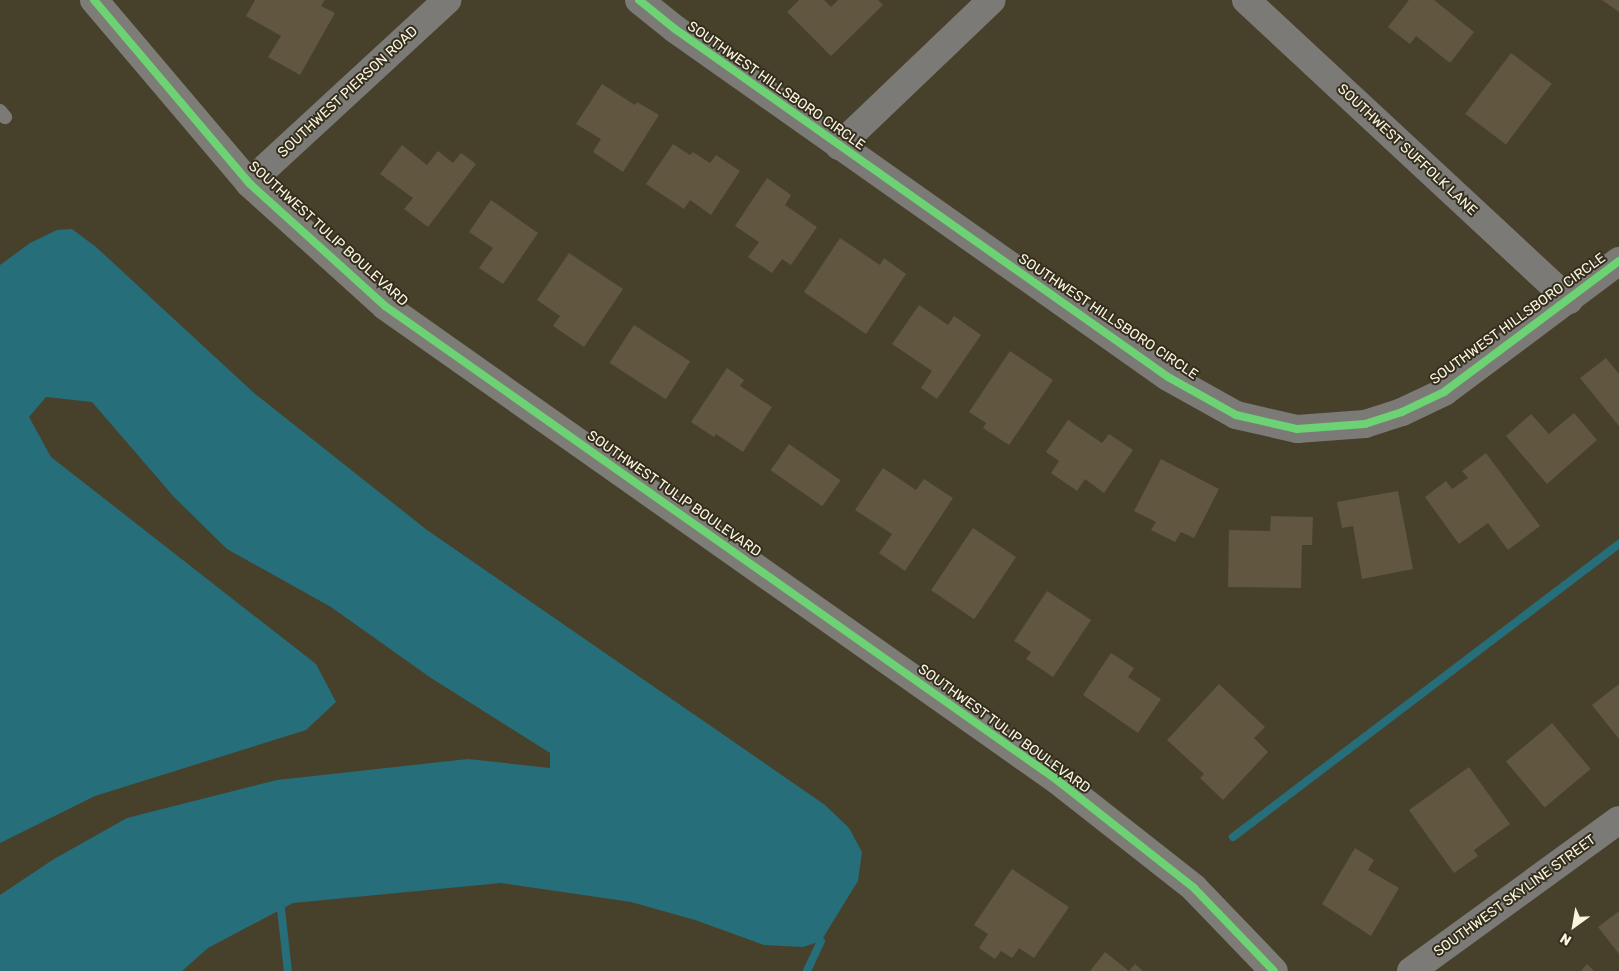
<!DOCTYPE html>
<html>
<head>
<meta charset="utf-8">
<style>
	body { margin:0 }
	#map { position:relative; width:1619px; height:971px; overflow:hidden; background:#47412b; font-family:Rubik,sans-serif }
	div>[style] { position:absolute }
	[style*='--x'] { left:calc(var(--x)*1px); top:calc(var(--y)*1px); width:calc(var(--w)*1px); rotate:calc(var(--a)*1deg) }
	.water>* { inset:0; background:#266e7a }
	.stream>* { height:8px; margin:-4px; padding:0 4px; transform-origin:4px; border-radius:4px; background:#266e7a }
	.building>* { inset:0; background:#61563f; transform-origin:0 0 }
	.lane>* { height:14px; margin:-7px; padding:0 7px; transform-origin:7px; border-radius:7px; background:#7b7a76 }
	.street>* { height:28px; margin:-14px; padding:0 14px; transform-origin:14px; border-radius:14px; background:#7b7a76 }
	.secondary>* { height:28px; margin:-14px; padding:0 14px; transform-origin:14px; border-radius:14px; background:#7d7c76 }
	.cycleway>* { height:8px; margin:-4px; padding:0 4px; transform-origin:4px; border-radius:4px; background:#6cd273 }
	span { translate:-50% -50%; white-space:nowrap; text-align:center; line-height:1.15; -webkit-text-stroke:4px #332e1d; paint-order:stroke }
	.street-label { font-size:14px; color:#fbf4df }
	.north { position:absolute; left:1549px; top:901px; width:50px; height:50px; -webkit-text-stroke:4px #332e1d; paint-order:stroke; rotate:212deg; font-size:14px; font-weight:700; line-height:20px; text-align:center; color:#fbf4df }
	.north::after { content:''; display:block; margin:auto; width:18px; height:22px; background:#fbf4df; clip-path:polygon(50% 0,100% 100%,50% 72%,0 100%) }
</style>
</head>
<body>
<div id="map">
	<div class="water">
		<i style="clip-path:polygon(72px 229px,96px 247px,254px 393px,427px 530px,825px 805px,849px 828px,862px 852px,858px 881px,821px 941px,803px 947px,764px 945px,695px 920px,631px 902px,501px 883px,293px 903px,208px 948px,182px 971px,0 971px,0 895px,54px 859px,127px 818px,277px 780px,468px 759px,550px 768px,550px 753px,431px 678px,331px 607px,227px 549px,174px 497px,92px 402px,46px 397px,29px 417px,51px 457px,316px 664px,336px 702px,306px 730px,95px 796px,0 843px,0 265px,30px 243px,57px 230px)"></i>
	</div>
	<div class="stream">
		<i style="--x:1233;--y:837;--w:485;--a:-37.2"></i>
		<i style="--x:281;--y:909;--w:62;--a:83.6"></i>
		<i style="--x:807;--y:971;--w:33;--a:-65"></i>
	</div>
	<div class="building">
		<i style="clip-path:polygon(255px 0,325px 0,321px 6px,335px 13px,300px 75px,268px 57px,281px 36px,246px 16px)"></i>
		<i style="clip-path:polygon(799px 0,824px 0,831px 7px,838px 0,878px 0,883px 5px,831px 56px,787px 12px)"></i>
		<i style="clip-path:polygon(1409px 0,1434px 0,1474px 32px,1450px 63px,1416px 36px,1410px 44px,1388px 27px)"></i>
		<i style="clip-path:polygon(1602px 0,1619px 0,1619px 12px)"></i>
		<i style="left:1511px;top:53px;width:51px;height:76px;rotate:37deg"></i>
		<i style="clip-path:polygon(602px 84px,635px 105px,637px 102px,659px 115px,623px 172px,593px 152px,601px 139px,576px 124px)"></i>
		<i style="clip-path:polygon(673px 144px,690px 155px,693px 152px,710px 163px,716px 155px,740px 171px,711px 215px,690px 200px,684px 209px,646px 184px)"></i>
		<i style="clip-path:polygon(402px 145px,427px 165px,438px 151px,453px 163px,461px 153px,476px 164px,428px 227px,404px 209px,413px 198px,380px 174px)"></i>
		<i style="clip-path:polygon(767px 178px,791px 195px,785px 205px,817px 227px,791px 265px,782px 259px,772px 273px,748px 257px,759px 242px,735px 226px)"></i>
		<i style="clip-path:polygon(491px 200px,538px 233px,503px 284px,479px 268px,493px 248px,469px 232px)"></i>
		<i style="clip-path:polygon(840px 238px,880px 265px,884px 258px,906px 274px,866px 334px,804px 292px)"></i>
		<i style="clip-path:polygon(569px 253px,623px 289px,584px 347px,553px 326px,560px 316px,537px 300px)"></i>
		<i style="clip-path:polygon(919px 305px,948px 325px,954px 316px,981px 335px,937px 399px,921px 388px,932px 371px,892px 344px)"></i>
		<i style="left:634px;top:325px;width:67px;height:45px;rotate:33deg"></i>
		<i style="clip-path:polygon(1010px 351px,1053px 380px,1009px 445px,983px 428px,986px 423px,969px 412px)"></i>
		<i style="clip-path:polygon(1606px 358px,1619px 374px,1619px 426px,1580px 378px)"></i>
		<i style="clip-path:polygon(727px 368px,744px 380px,740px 386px,772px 407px,743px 452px,716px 434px,714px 437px,691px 422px)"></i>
		<i style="clip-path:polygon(1574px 413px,1597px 440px,1547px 484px,1506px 436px,1531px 414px,1549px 434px)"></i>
		<i style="clip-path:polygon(1068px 420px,1102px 443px,1109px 434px,1133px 450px,1104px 493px,1085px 479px,1077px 491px,1051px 473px,1059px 461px,1046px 452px)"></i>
		<i style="left:789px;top:444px;width:63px;height:32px;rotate:35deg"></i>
		<i style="clip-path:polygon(1486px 453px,1540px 526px,1508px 550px,1488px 523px,1459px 544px,1425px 497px,1446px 481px,1452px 489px,1468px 478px,1462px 471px)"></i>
		<i style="clip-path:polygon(1161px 459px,1219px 489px,1194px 538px,1181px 532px,1175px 542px,1151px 530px,1156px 522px,1134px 511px)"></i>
		<i style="clip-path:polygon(883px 468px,916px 490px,924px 479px,953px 498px,905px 571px,879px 553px,892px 534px,855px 510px)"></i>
		<i style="clip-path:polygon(1398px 491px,1413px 569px,1362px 579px,1353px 526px,1342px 528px,1337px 502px)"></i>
		<i style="clip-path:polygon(1271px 516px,1313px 517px,1312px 545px,1302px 545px,1301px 588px,1228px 587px,1229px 530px,1270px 531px)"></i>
		<i style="left:973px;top:528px;width:52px;height:75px;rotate:34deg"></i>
		<i style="clip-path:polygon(1047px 591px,1091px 620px,1053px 677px,1026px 659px,1031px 652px,1014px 641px)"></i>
		<i style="clip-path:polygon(1111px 653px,1134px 668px,1128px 677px,1161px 699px,1138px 733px,1083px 695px)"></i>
		<i style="clip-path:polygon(1219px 684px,1265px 727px,1254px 738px,1268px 752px,1223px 800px,1200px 778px,1204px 774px,1167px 740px)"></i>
		<i style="clip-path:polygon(1619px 684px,1619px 739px,1592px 705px)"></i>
		<i style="left:1552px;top:723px;width:60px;height:60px;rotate:50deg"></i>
		<i style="clip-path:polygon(1469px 767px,1510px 824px,1474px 850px,1478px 856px,1454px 873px,1409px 810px)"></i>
		<i style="clip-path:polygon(1355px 848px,1374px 860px,1368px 870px,1399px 888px,1371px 936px,1322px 904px)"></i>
		<i style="clip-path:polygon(1012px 869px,1069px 907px,1034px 958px,1019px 948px,1012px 958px,1001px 951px,995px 959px,979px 948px,988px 934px,974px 925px)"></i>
		<i style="clip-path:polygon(1619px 911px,1619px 954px,1598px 927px)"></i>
		<i style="clip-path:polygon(1105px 952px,1129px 971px,1090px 971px)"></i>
		<i style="clip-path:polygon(1135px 964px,1143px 971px,1129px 971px)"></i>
		<i style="clip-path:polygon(1587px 964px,1594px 971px,1581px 971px)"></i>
	</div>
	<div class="lane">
		<i style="--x:0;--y:111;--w:8;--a:50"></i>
	</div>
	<div class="street">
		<i style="--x:639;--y:0;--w:46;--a:38.9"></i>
		<i style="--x:675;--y:29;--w:603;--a:35.22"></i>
		<i style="--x:1168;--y:377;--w:78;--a:29.2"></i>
		<i style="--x:1236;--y:415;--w:63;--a:12.9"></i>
		<i style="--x:1297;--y:429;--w:68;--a:-4.2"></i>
		<i style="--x:1365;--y:424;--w:39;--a:-18"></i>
		<i style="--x:1402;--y:412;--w:47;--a:-25.5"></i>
		<i style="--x:1444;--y:392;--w:219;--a:-36.8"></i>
		<i style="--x:1246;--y:0;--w:441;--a:42.9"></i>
		<i style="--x:839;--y:146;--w:211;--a:-43.7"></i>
		<i style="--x:249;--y:183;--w:270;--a:-42.7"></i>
		<i style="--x:1411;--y:971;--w:257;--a:-36"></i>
	</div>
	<div class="secondary">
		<i style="--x:94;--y:0;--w:240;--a:49.7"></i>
		<i style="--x:249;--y:183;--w:183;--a:42.1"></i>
		<i style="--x:385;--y:306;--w:822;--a:35.2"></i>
		<i style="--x:1057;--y:780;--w:174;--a:38.2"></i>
		<i style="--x:1194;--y:888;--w:115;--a:46.1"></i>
	</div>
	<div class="cycleway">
		<i style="--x:94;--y:0;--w:240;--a:49.7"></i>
		<i style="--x:249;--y:183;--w:183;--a:42.1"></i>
		<i style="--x:385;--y:306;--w:822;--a:35.2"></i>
		<i style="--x:1057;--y:780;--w:174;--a:38.2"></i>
		<i style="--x:1194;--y:888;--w:115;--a:46.1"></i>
		<i style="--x:639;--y:0;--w:46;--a:38.9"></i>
		<i style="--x:675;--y:29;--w:603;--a:35.22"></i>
		<i style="--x:1168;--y:377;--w:78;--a:29.2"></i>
		<i style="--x:1236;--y:415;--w:63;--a:12.9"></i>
		<i style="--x:1297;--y:429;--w:68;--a:-4.2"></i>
		<i style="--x:1365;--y:424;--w:39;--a:-18"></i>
		<i style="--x:1402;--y:412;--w:47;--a:-25.5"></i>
		<i style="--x:1444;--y:392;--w:219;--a:-36.8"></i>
	</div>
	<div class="street-label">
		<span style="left:776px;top:86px;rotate:35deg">SOUTHWEST HILLSBORO CIRCLE</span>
		<span style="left:348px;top:92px;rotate:-43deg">SOUTHWEST PIERSON ROAD</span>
		<span style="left:1407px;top:150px;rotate:43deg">SOUTHWEST SUFFOLK LANE</span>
		<span style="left:328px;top:234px;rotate:42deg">SOUTHWEST TULIP BOULEVARD</span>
		<span style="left:1108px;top:317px;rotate:34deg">SOUTHWEST HILLSBORO CIRCLE</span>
		<span style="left:1518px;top:319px;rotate:-36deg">SOUTHWEST HILLSBORO CIRCLE</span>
		<span style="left:674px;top:494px;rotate:35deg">SOUTHWEST TULIP BOULEVARD</span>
		<span style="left:1004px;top:729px;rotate:36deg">SOUTHWEST TULIP BOULEVARD</span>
		<span style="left:1515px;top:896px;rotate:-36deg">SOUTHWEST SKYLINE STREET</span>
	</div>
	<div class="north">N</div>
</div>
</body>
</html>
